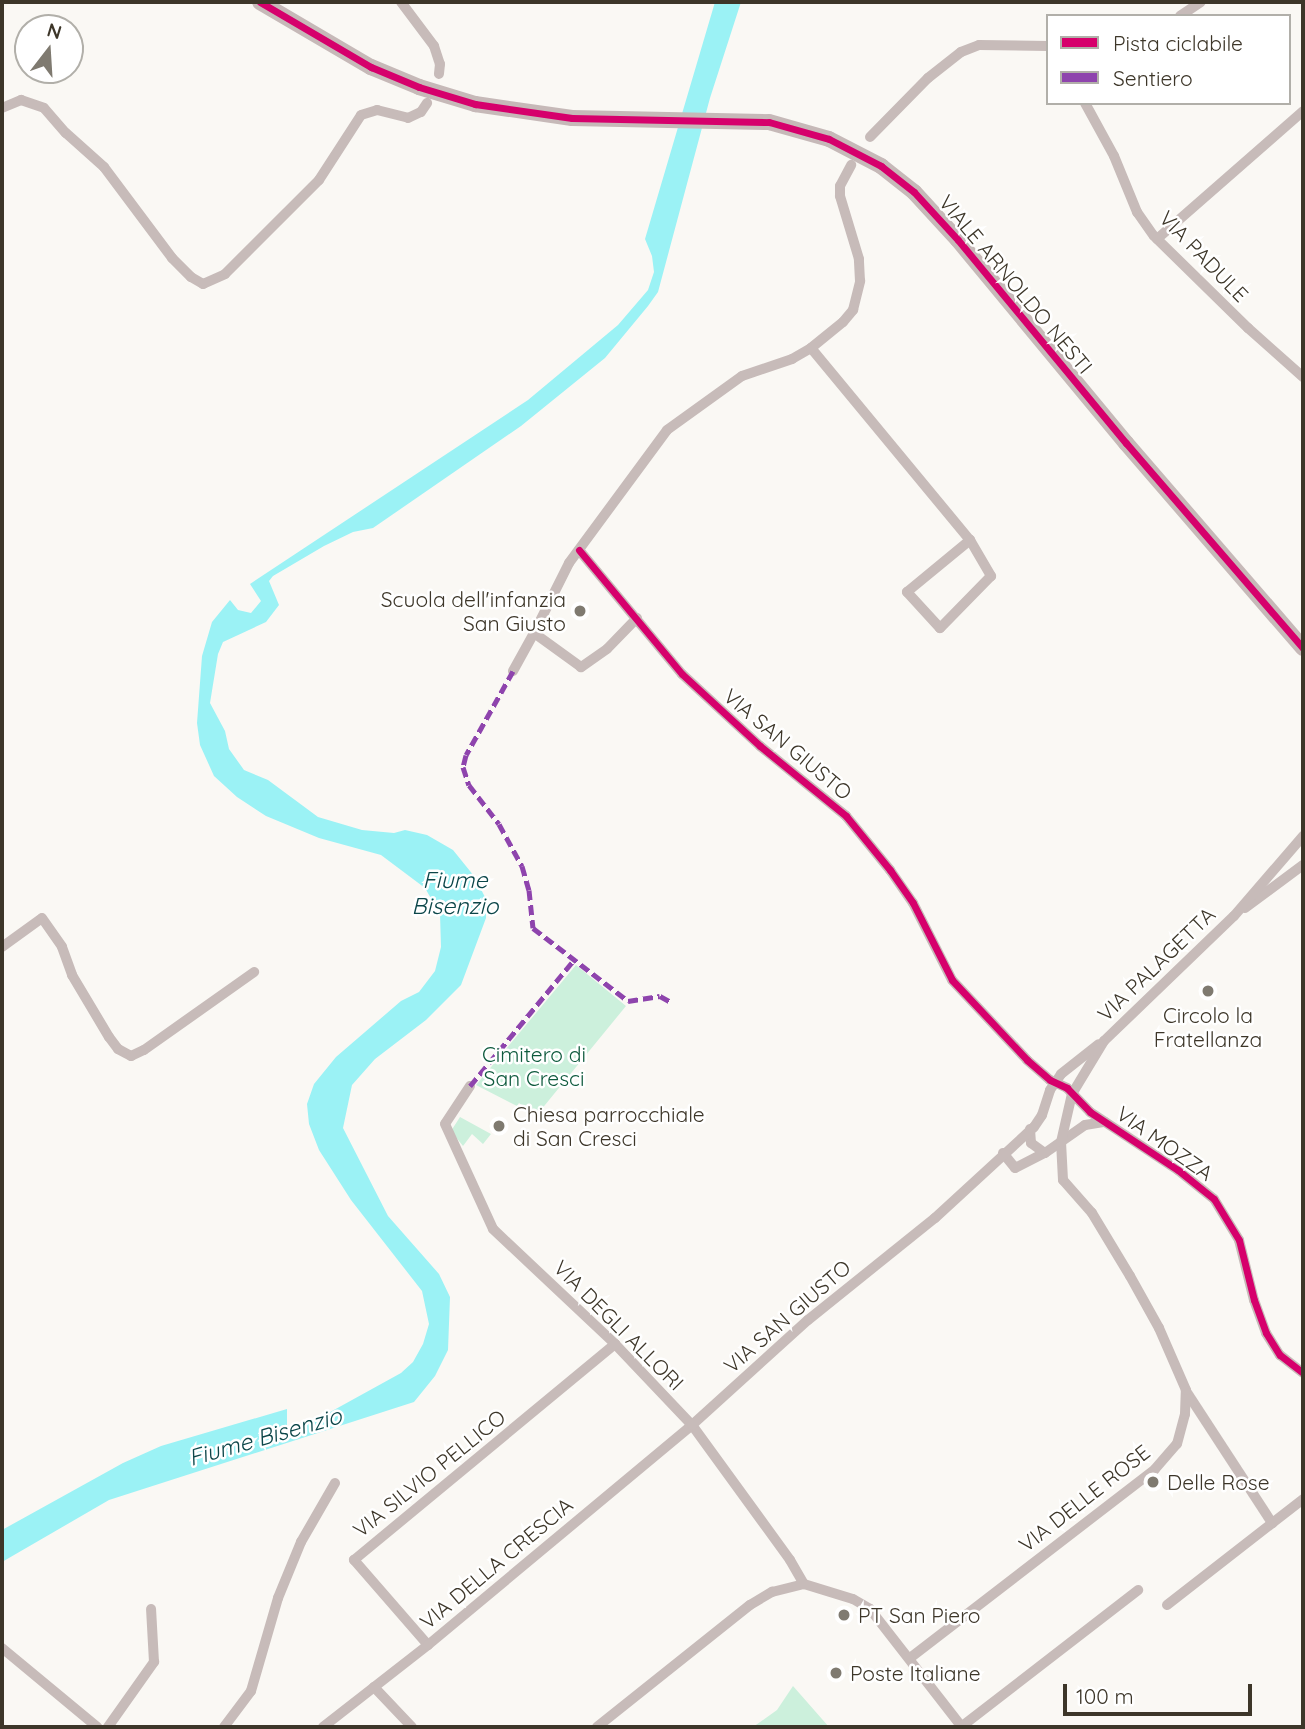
<!DOCTYPE html>
<html>
<head>
<meta charset="utf-8">
<style>
	body { margin:0 }
	#map { position:relative; width:1305px; height:1729px; overflow:hidden; background:#faf8f4; font-family:Quicksand,sans-serif }
	div>[style] { position:absolute }
	[style*='--x'] { left:calc(var(--x)*1px); top:calc(var(--y)*1px); width:calc(var(--w)*1px); rotate:calc(var(--a)*1deg) }
	.green>* { inset:0; background:#ccf0dc }
	.water>* { inset:0; background:#9bf2f5 }
	.street>* { height:10px; margin:-5px; padding:0 5px; transform-origin:5px; border-radius:5px; background:#c7bbb9 }
	.secondary>* { height:16px; margin:-8px; padding:0 8px; transform-origin:8px; border-radius:8px; background:#c6b9b8 }
	.quiet>* { height:5px; margin-top:-2.5px; transform-origin:0; background:repeating-linear-gradient(90deg,#8e44ad 0 10px,transparent 0 15px) }
	.cycleway>* { height:7px; margin:-3.5px; padding:0 3.5px; transform-origin:3.5px; border-radius:3.5px; background:#d6006c }
	.dots>* { width:19px; height:19px; translate:-50% -50%; box-sizing:border-box; border:4px solid #fff; border-radius:50% }
	span { translate:-50% -50%; white-space:nowrap; text-align:center; line-height:1.15; -webkit-text-stroke:5px #fff; paint-order:stroke }
	.street-label { font-size:21px; color:#3d3629 }
	.poi-label { font-size:21px; color:#3d3629 }
	.right { translate:-100% -50%; text-align:right }
	.left { translate:0 -50%; text-align:left }
	.park-label { font-size:21px; color:#0e5a3d }
	.water-label { font-size:23px; color:#0b4649; font-style:italic }
	.frame { position:absolute; inset:0; border:4px solid #3d3629; pointer-events:none }
	.legend { position:absolute; left:1046px; top:14px; width:245px; height:91px; box-sizing:border-box; background:#fff; border:2px solid #b1afa9; margin:0; padding:9px 12px; list-style:none; font-size:21px; color:#3d3629 }
	.legend li { display:flex; align-items:center; gap:14px; height:35px }
	.legend b { width:35px; border:2px solid #b1afa9 }
	.north { position:absolute; left:14px; top:14px; width:70px; height:70px; box-sizing:border-box; background:#fff; border:2px solid #b1afa9; border-radius:50%; rotate:17deg; font-size:19px; font-weight:700; line-height:28px; text-align:center; color:#3d3629 }
	.north::after { content:''; display:block; margin:auto; width:24px; height:32px; background:#7f7a70; clip-path:polygon(50% 0,100% 100%,50% 72%,0 100%) }
	.scale { position:absolute; left:1063px; top:1684px; width:189px; height:32px; box-sizing:border-box; border:4px solid #3d3629; border-top:0; padding-left:9px; font-size:21px; line-height:24px; white-space:nowrap; color:#3d3629; -webkit-text-stroke:5px #fff; paint-order:stroke }
</style>
</head>
<body>
<div id="map">
	<div class="green">
		<i style="clip-path:polygon(576px 965px,626px 1006px,536px 1116px,519px 1103px,517px 1106px,476px 1085px)"></i>
		<i style="clip-path:polygon(460px 1117px,491px 1134px,483px 1144px,472px 1134px,463px 1146px,451px 1131px)"></i>
		<i style="clip-path:polygon(793px 1686px,829px 1727px,753px 1727px,777px 1710px)"></i>
	</div>
	<div class="water">
		<i style="clip-path:polygon(715px 2px,741px 2px,710px 98px,658px 292px,648px 306px,605px 358px,521px 426px,373px 528px,353px 532px,324px 546px,273px 576px,269px 581px,279px 605px,266px 622px,223px 642px,218px 654px,210px 703px,225px 731px,229px 749px,244px 770px,268px 780px,318px 817px,362px 830px,394px 833px,405px 830px,427px 835px,453px 850px,474px 876px,486px 899px,486px 918px,461px 985px,426px 1020px,375px 1059px,352px 1085px,343px 1128px,388px 1216px,439px 1274px,450px 1297px,448px 1350px,435px 1376px,414px 1402px,109px 1500px,2px 1562px,2px 1530px,123px 1463px,161px 1446px,287px 1409px,287px 1427px,323px 1416px,401px 1373px,413px 1362px,423px 1344px,429px 1324px,422px 1291px,351px 1200px,319px 1150px,309px 1124px,307px 1104px,314px 1084px,336px 1057px,401px 1001px,419px 992px,435px 971px,441px 947px,440px 914px,425px 888px,381px 855px,319px 838px,266px 816px,237px 797px,214px 776px,200px 745px,197px 723px,202px 656px,212px 622px,230px 600px,238px 610px,251px 613px,261px 601px,250px 584px,528px 400px,618px 325px,648px 290px,654px 272px,652px 256px,645px 239px)"></i>
	</div>
	<div class="street">
		<i style="--x:401;--y:2;--w:55;--a:53.1"></i>
		<i style="--x:434;--y:46;--w:19;--a:72"></i>
		<i style="--x:440;--y:64;--w:10;--a:96"></i>
		<i style="--x:1180;--y:16;--w:25;--a:-34"></i>
		<i style="--x:1085;--y:103;--w:60;--a:61.3"></i>
		<i style="--x:1114;--y:156;--w:61;--a:67.7"></i>
		<i style="--x:1137;--y:212;--w:29;--a:55"></i>
		<i style="--x:1154;--y:236;--w:132;--a:44.4"></i>
		<i style="--x:1248;--y:328;--w:74;--a:41.7"></i>
		<i style="--x:2;--y:108;--w:21;--a:-23"></i>
		<i style="--x:21;--y:100;--w:24;--a:19"></i>
		<i style="--x:44;--y:108;--w:33;--a:49"></i>
		<i style="--x:66;--y:133;--w:51;--a:41.8"></i>
		<i style="--x:104;--y:167;--w:114;--a:53.2"></i>
		<i style="--x:172;--y:258;--w:27;--a:45"></i>
		<i style="--x:191;--y:277;--w:14;--a:30"></i>
		<i style="--x:203;--y:284;--w:24;--a:-24"></i>
		<i style="--x:225;--y:274;--w:133;--a:-45"></i>
		<i style="--x:319;--y:180;--w:77;--a:-57.1"></i>
		<i style="--x:361;--y:115;--w:17;--a:-17"></i>
		<i style="--x:377;--y:110;--w:32;--a:14"></i>
		<i style="--x:408;--y:118;--w:14;--a:-25"></i>
		<i style="--x:421;--y:112;--w:11;--a:-56"></i>
		<i style="--x:870;--y:137;--w:83;--a:-45.5"></i>
		<i style="--x:928;--y:78;--w:42;--a:-38.2"></i>
		<i style="--x:961;--y:52;--w:19;--a:-21"></i>
		<i style="--x:979;--y:45;--w:69;--a:0.8"></i>
		<i style="--x:1157;--y:239;--w:194;--a:-41.2"></i>
		<i style="--x:811;--y:348;--w:249;--a:50.4"></i>
		<i style="--x:970;--y:540;--w:42;--a:59.7"></i>
		<i style="--x:991;--y:576;--w:73;--a:134.4"></i>
		<i style="--x:940;--y:628;--w:49;--a:-132.5"></i>
		<i style="--x:907;--y:592;--w:82;--a:-39.5"></i>
		<i style="--x:579;--y:550;--w:161;--a:50.3"></i>
		<i style="--x:682;--y:674;--w:106;--a:42.7"></i>
		<i style="--x:760;--y:746;--w:111;--a:39.1"></i>
		<i style="--x:846;--y:816;--w:70;--a:50.8"></i>
		<i style="--x:890;--y:870;--w:40;--a:55.1"></i>
		<i style="--x:913;--y:903;--w:86;--a:63.1"></i>
		<i style="--x:952;--y:980;--w:110;--a:46.8"></i>
		<i style="--x:1027;--y:1060;--w:30;--a:41"></i>
		<i style="--x:1050;--y:1080;--w:19;--a:25"></i>
		<i style="--x:1067;--y:1088;--w:33;--a:46"></i>
		<i style="--x:1090;--y:1112;--w:105;--a:33.4"></i>
		<i style="--x:1178;--y:1170;--w:46;--a:38.9"></i>
		<i style="--x:1214;--y:1199;--w:48;--a:58.6"></i>
		<i style="--x:1239;--y:1240;--w:62;--a:76"></i>
		<i style="--x:1254;--y:1300;--w:35;--a:70"></i>
		<i style="--x:1266;--y:1333;--w:26;--a:58"></i>
		<i style="--x:1280;--y:1355;--w:29;--a:38"></i>
		<i style="--x:637;--y:618;--w:43;--a:134.1"></i>
		<i style="--x:607;--y:649;--w:32;--a:145"></i>
		<i style="--x:581;--y:667;--w:58;--a:-144.1"></i>
		<i style="--x:534;--y:633;--w:78;--a:-63.4"></i>
		<i style="--x:569;--y:563;--w:165;--a:-53.6"></i>
		<i style="--x:667;--y:430;--w:92;--a:-35.8"></i>
		<i style="--x:742;--y:376;--w:53;--a:-18.8"></i>
		<i style="--x:792;--y:359;--w:22;--a:-30"></i>
		<i style="--x:811;--y:348;--w:41;--a:-39.1"></i>
		<i style="--x:843;--y:322;--w:16;--a:-50"></i>
		<i style="--x:853;--y:310;--w:30;--a:-76"></i>
		<i style="--x:860;--y:281;--w:22;--a:-93"></i>
		<i style="--x:859;--y:259;--w:66;--a:-106.8"></i>
		<i style="--x:840;--y:196;--w:10;--a:-90"></i>
		<i style="--x:840;--y:186;--w:24;--a:-62"></i>
		<i style="--x:513;--y:671;--w:43;--a:-61.1"></i>
		<i style="--x:1245;--y:908;--w:72;--a:-36.6"></i>
		<i style="--x:2;--y:947;--w:49;--a:-35.9"></i>
		<i style="--x:42;--y:918;--w:35;--a:55"></i>
		<i style="--x:62;--y:947;--w:30;--a:70"></i>
		<i style="--x:72;--y:975;--w:72;--a:59.2"></i>
		<i style="--x:109;--y:1037;--w:15;--a:53"></i>
		<i style="--x:118;--y:1049;--w:15;--a:28"></i>
		<i style="--x:131;--y:1056;--w:14;--a:-25"></i>
		<i style="--x:144;--y:1050;--w:135;--a:-35.3"></i>
		<i style="--x:470;--y:1086;--w:45;--a:123.3"></i>
		<i style="--x:445;--y:1124;--w:115;--a:65.4"></i>
		<i style="--x:493;--y:1229;--w:168;--a:43.3"></i>
		<i style="--x:615;--y:1344;--w:112;--a:46.5"></i>
		<i style="--x:692;--y:1425;--w:167;--a:54"></i>
		<i style="--x:790;--y:1560;--w:28;--a:60"></i>
		<i style="--x:1030;--y:1129;--w:14;--a:86"></i>
		<i style="--x:1031;--y:1143;--w:17;--a:36"></i>
		<i style="--x:1045;--y:1153;--w:49;--a:-35"></i>
		<i style="--x:1085;--y:1125;--w:20;--a:-9"></i>
		<i style="--x:1003;--y:1153;--w:19;--a:51"></i>
		<i style="--x:1015;--y:1168;--w:34;--a:-27"></i>
		<i style="--x:1186;--y:1391;--w:158;--a:56.9"></i>
		<i style="--x:1167;--y:1605;--w:172;--a:-37.9"></i>
		<i style="--x:428;--y:1645;--w:113;--a:-131"></i>
		<i style="--x:354;--y:1560;--w:339;--a:-39.6"></i>
		<i style="--x:2;--y:1648;--w:124;--a:39.7"></i>
		<i style="--x:910;--y:1658;--w:309;--a:-37.6"></i>
		<i style="--x:1155;--y:1469;--w:33;--a:-49"></i>
		<i style="--x:1177;--y:1444;--w:31;--a:-75"></i>
		<i style="--x:1185;--y:1414;--w:24;--a:-88"></i>
		<i style="--x:1186;--y:1390;--w:68;--a:-113.5"></i>
		<i style="--x:1159;--y:1328;--w:60;--a:-119.1"></i>
		<i style="--x:1130;--y:1276;--w:74;--a:-121.1"></i>
		<i style="--x:1092;--y:1213;--w:44;--a:-131.3"></i>
		<i style="--x:1063;--y:1180;--w:38;--a:-93"></i>
		<i style="--x:1061;--y:1142;--w:49;--a:-77.1"></i>
		<i style="--x:1072;--y:1094;--w:62;--a:-58.9"></i>
		<i style="--x:1104;--y:1041;--w:180;--a:-43.9"></i>
		<i style="--x:1234;--y:916;--w:106;--a:-49.2"></i>
		<i style="--x:374;--y:1687;--w:55;--a:46.5"></i>
		<i style="--x:108;--y:1727;--w:80;--a:-54.7"></i>
		<i style="--x:154;--y:1662;--w:53;--a:-93.2"></i>
		<i style="--x:224;--y:1727;--w:45;--a:-53.1"></i>
		<i style="--x:251;--y:1691;--w:97;--a:-73.8"></i>
		<i style="--x:278;--y:1598;--w:61;--a:-67.7"></i>
		<i style="--x:301;--y:1542;--w:68;--a:-60"></i>
		<i style="--x:323;--y:1727;--w:133;--a:-38"></i>
		<i style="--x:428;--y:1645;--w:344;--a:-39.8"></i>
		<i style="--x:692;--y:1425;--w:156;--a:-42.2"></i>
		<i style="--x:808;--y:1320;--w:163;--a:-38.8"></i>
		<i style="--x:935;--y:1218;--w:134;--a:-42.6"></i>
		<i style="--x:1034;--y:1127;--w:14;--a:-56"></i>
		<i style="--x:1042;--y:1115;--w:26;--a:-72"></i>
		<i style="--x:1050;--y:1090;--w:19;--a:-55"></i>
		<i style="--x:1061;--y:1074;--w:48;--a:-38.3"></i>
		<i style="--x:597;--y:1727;--w:196;--a:-38.6"></i>
		<i style="--x:750;--y:1605;--w:26;--a:-31"></i>
		<i style="--x:772;--y:1592;--w:33;--a:-14"></i>
		<i style="--x:804;--y:1584;--w:51;--a:17"></i>
		<i style="--x:853;--y:1599;--w:20;--a:30"></i>
		<i style="--x:870;--y:1609;--w:150;--a:52.1"></i>
		<i style="--x:961;--y:1727;--w:224;--a:-37.7"></i>
	</div>
	<div class="secondary">
		<i style="--x:260;--y:2;--w:129;--a:30.4"></i>
		<i style="--x:371;--y:67;--w:52;--a:22.6"></i>
		<i style="--x:419;--y:87;--w:59;--a:16.9"></i>
		<i style="--x:475;--y:104;--w:98;--a:8.2"></i>
		<i style="--x:572;--y:118;--w:197;--a:1.2"></i>
		<i style="--x:769;--y:122;--w:62;--a:15.8"></i>
		<i style="--x:829;--y:139;--w:59;--a:27.4"></i>
		<i style="--x:881;--y:166;--w:42;--a:38.2"></i>
		<i style="--x:914;--y:192;--w:65;--a:47.5"></i>
		<i style="--x:958;--y:240;--w:264;--a:50.4"></i>
		<i style="--x:1126;--y:443;--w:271;--a:49.2"></i>
	</div>
	<div class="quiet">
		<i style="--x:513;--y:671;--w:96;--a:119.2"></i>
		<i style="--x:466;--y:755;--w:12;--a:104"></i>
		<i style="--x:463;--y:767;--w:19;--a:72"></i>
		<i style="--x:469;--y:785;--w:49;--a:52.4"></i>
		<i style="--x:499;--y:824;--w:48;--a:61.3"></i>
		<i style="--x:522;--y:866;--w:25;--a:74"></i>
		<i style="--x:529;--y:890;--w:38;--a:84"></i>
		<i style="--x:533;--y:928;--w:120;--a:37.5"></i>
		<i style="--x:628;--y:1001;--w:32;--a:-9"></i>
		<i style="--x:660;--y:996;--w:13;--a:29"></i>
		<i style="--x:470;--y:1086;--w:163;--a:-50.5"></i>
	</div>
	<div class="cycleway">
		<i style="--x:260;--y:2;--w:129;--a:30.4"></i>
		<i style="--x:371;--y:67;--w:52;--a:22.6"></i>
		<i style="--x:419;--y:87;--w:59;--a:16.9"></i>
		<i style="--x:475;--y:104;--w:98;--a:8.2"></i>
		<i style="--x:572;--y:118;--w:197;--a:1.2"></i>
		<i style="--x:769;--y:122;--w:62;--a:15.8"></i>
		<i style="--x:829;--y:139;--w:59;--a:27.4"></i>
		<i style="--x:881;--y:166;--w:42;--a:38.2"></i>
		<i style="--x:914;--y:192;--w:65;--a:47.5"></i>
		<i style="--x:958;--y:240;--w:264;--a:50.4"></i>
		<i style="--x:1126;--y:443;--w:271;--a:49.2"></i>
		<i style="--x:579;--y:550;--w:161;--a:50.3"></i>
		<i style="--x:682;--y:674;--w:106;--a:42.7"></i>
		<i style="--x:760;--y:746;--w:111;--a:39.1"></i>
		<i style="--x:846;--y:816;--w:70;--a:50.8"></i>
		<i style="--x:890;--y:870;--w:40;--a:55.1"></i>
		<i style="--x:913;--y:903;--w:86;--a:63.1"></i>
		<i style="--x:952;--y:980;--w:110;--a:46.8"></i>
		<i style="--x:1027;--y:1060;--w:30;--a:41"></i>
		<i style="--x:1050;--y:1080;--w:19;--a:25"></i>
		<i style="--x:1067;--y:1088;--w:33;--a:46"></i>
		<i style="--x:1090;--y:1112;--w:105;--a:33.4"></i>
		<i style="--x:1178;--y:1170;--w:46;--a:38.9"></i>
		<i style="--x:1214;--y:1199;--w:48;--a:58.6"></i>
		<i style="--x:1239;--y:1240;--w:62;--a:76"></i>
		<i style="--x:1254;--y:1300;--w:35;--a:70"></i>
		<i style="--x:1266;--y:1333;--w:26;--a:58"></i>
		<i style="--x:1280;--y:1355;--w:29;--a:38"></i>
	</div>
	<div class="dots">
		<i style="left:580px;top:611px;background:#7f7a70"></i>
		<i style="left:1208px;top:991px;background:#7f7a70"></i>
		<i style="left:499px;top:1126px;background:#7f7a70"></i>
		<i style="left:1153px;top:1482px;background:#7f7a70"></i>
		<i style="left:844px;top:1615px;background:#7f7a70"></i>
		<i style="left:836px;top:1673px;background:#7f7a70"></i>
	</div>
	<div class="street-label">
		<span style="left:1204px;top:256px;rotate:46deg">VIA PADULE</span>
		<span style="left:1016px;top:284px;rotate:50deg">VIALE ARNOLDO NESTI</span>
		<span style="left:788px;top:744px;rotate:40deg">VIA SAN GIUSTO</span>
		<span style="left:1156px;top:964px;rotate:-44deg">VIA PALAGETTA</span>
		<span style="left:1165px;top:1143px;rotate:35deg">VIA MOZZA</span>
		<span style="left:787px;top:1316px;rotate:-41deg">VIA SAN GIUSTO</span>
		<span style="left:619px;top:1325px;rotate:45deg">VIA DEGLI ALLORI</span>
		<span style="left:429px;top:1473px;rotate:-39deg">VIA SILVIO PELLICO</span>
		<span style="left:1084px;top:1498px;rotate:-38deg">VIA DELLE ROSE</span>
		<span style="left:496px;top:1563px;rotate:-40deg">VIA DELLA CRESCIA</span>
	</div>
	<div class="poi-label">
		<span class="right" style="left:566px;top:611px">Scuola dell'infanzia<br>San Giusto</span>
		<span style="left:1208px;top:1027px">Circolo la<br>Fratellanza</span>
		<span class="left" style="left:513px;top:1126px">Chiesa parrocchiale<br>di San Cresci</span>
		<span class="left" style="left:1167px;top:1482px">Delle Rose</span>
		<span class="left" style="left:858px;top:1615px">PT San Piero</span>
		<span class="left" style="left:850px;top:1673px">Poste Italiane</span>
	</div>
	<div class="park-label">
		<span style="left:534px;top:1066px">Cimitero di<br>San Cresci</span>
	</div>
	<div class="water-label">
		<span style="left:455px;top:893px">Fiume<br>Bisenzio</span>
		<span style="left:265px;top:1437px;rotate:-16deg">Fiume Bisenzio</span>
	</div>
	<div class="frame"></div>
	<ul class="legend">
	<li><b style="height:9px;background:#d6006c"></b>Pista ciclabile</li>
	<li><b style="height:9px;background:#8e44ad"></b>Sentiero</li>
	</ul>
	<div class="north">N</div>
	<div class="scale">100 m</div>
</div>
</body>
</html>
